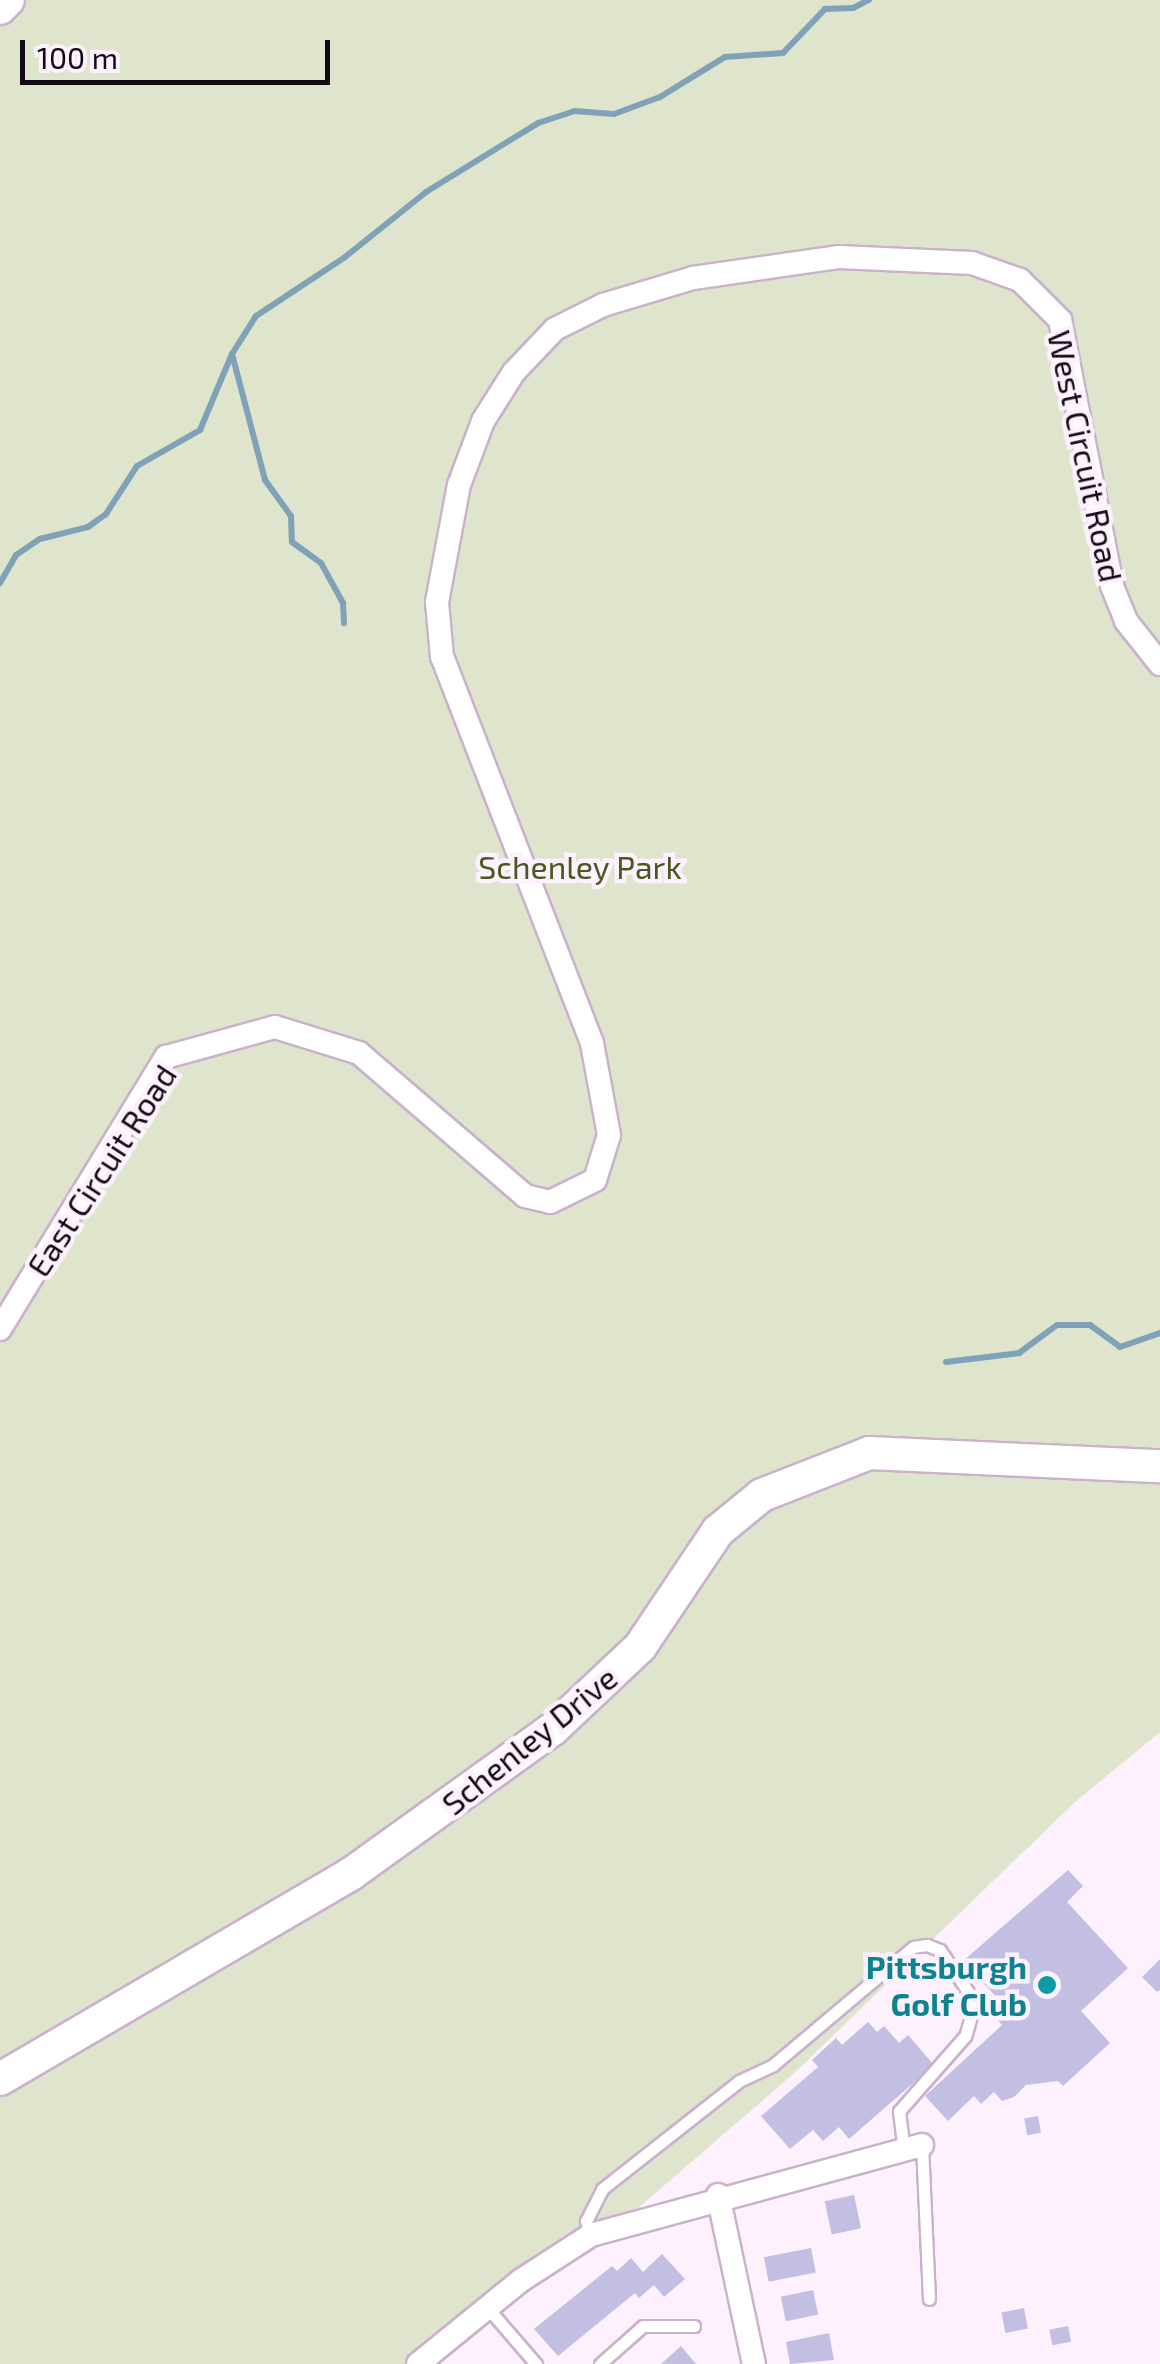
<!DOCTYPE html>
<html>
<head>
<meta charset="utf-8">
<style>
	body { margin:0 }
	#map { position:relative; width:1160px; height:2364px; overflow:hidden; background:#fcf1fc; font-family:"Exo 2",sans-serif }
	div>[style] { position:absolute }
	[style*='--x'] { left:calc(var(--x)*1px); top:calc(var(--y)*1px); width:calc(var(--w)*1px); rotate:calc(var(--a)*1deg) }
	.green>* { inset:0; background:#dfe4cd }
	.stream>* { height:6px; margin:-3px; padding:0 3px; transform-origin:3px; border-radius:3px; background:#7fa2b7 }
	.building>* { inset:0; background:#c2bfe3; transform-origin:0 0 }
	.roads { filter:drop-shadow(2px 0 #cab1cc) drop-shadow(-2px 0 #cab1cc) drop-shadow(0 2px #cab1cc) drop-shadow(0 -2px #cab1cc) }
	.lane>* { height:11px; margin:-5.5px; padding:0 5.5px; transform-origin:5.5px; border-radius:5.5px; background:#fff }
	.street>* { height:22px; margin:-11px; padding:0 11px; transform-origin:11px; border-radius:11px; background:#fff }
	.secondary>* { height:32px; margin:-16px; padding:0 16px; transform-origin:16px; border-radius:16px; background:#fff }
	.dots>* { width:28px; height:28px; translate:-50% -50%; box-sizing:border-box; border:5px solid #fcf1fc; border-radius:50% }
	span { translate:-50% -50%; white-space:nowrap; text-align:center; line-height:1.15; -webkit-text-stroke:9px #fcf1fc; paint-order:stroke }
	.street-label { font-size:32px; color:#120912 }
	.park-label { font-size:32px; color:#4c561e }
	.culture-label { font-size:32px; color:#0d838f; font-weight:700 }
	.right { translate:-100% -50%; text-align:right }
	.scale { position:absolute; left:20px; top:40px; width:310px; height:45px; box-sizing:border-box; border:5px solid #120912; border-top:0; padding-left:12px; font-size:30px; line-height:35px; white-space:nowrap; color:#120912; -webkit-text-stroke:8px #fcf1fc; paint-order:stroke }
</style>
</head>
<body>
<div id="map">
	<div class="green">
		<i style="clip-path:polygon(0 0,1160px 0,1160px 1732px,1075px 1802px,791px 2076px,602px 2239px,418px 2364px,0 2364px)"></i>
	</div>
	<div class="stream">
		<i style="--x:232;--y:354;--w:130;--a:75.3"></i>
		<i style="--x:265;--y:480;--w:44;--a:54.2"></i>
		<i style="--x:291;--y:516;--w:26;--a:88"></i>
		<i style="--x:292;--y:542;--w:36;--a:36"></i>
		<i style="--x:321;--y:563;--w:46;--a:61.2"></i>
		<i style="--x:343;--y:603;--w:20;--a:87"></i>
		<i style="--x:0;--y:583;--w:32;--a:-60"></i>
		<i style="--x:16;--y:555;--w:29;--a:-34"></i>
		<i style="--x:40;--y:539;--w:49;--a:-14"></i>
		<i style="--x:88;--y:527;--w:22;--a:-36"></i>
		<i style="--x:106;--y:514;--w:57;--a:-57.1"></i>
		<i style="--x:137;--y:466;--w:73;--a:-29.7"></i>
		<i style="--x:200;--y:430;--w:82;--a:-67.2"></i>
		<i style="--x:232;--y:354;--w:45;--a:-57.7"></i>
		<i style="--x:256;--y:316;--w:107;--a:-33.5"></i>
		<i style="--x:345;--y:257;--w:104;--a:-38.7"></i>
		<i style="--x:426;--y:192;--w:132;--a:-31.6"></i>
		<i style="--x:538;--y:123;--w:38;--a:-18"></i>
		<i style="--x:574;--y:111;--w:40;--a:4.3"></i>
		<i style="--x:614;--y:114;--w:49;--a:-20.3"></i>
		<i style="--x:660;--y:97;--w:76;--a:-31.6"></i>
		<i style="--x:725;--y:57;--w:58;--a:-3.9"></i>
		<i style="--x:783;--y:53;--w:61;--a:-46.3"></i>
		<i style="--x:825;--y:9;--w:28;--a:-2"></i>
		<i style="--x:853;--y:8;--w:18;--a:-27"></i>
		<i style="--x:946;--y:1362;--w:74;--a:-7"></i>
		<i style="--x:1019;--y:1353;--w:47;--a:-36.4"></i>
		<i style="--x:1057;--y:1325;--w:33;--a:0"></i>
		<i style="--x:1090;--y:1325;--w:37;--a:36"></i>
		<i style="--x:1120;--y:1347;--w:42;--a:-19.3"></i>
	</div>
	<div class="building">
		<i style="clip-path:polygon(1068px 1870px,1083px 1886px,1067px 1902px,1128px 1968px,1081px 2011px,1110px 2043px,1063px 2086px,1058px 2081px,1026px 2085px,1014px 2097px,1002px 2101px,994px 2092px,981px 2104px,974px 2096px,948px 2121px,925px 2096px,1002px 2025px,991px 2012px,1001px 2002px,963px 1961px)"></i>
		<i style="clip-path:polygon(1160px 1959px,1160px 1990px,1157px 1992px,1142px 1977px)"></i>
		<i style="clip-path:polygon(868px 2022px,877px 2032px,884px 2026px,899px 2043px,908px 2035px,934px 2065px,849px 2139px,839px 2127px,823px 2141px,813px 2130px,790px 2149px,761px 2116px,818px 2067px,812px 2060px,836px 2038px,842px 2045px)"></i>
		<i style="left:1038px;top:2116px;width:17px;height:14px;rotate:80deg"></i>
		<i style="left:854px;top:2195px;width:34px;height:30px;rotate:78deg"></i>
		<i style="left:811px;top:2248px;width:25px;height:48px;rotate:79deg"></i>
		<i style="clip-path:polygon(662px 2254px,685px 2279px,664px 2297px,654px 2285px,639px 2298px,635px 2293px,558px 2356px,534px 2329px,612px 2266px,617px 2271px,631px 2258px,643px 2272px)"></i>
		<i style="left:813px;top:2290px;width:25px;height:33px;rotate:78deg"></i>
		<i style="left:1024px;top:2308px;width:21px;height:23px;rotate:79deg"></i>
		<i style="left:1068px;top:2326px;width:16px;height:19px;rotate:79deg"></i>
		<i style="clip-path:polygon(829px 2333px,834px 2360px,790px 2364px,786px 2342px)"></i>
		<i style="clip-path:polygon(681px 2346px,696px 2364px,651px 2364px,661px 2364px)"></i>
	</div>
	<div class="roads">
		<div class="lane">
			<i style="--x:922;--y:2145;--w:154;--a:87.4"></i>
			<i style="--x:591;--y:2235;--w:15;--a:-110"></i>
			<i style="--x:586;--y:2221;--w:36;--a:-63"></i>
			<i style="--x:602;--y:2189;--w:174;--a:-38.2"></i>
			<i style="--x:739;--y:2081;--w:38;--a:-25"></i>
			<i style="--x:773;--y:2065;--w:183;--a:-40.1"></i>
			<i style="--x:913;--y:1947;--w:14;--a:-8"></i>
			<i style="--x:927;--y:1945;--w:14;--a:21"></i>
			<i style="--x:940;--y:1950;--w:63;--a:56.1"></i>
			<i style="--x:975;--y:2002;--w:35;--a:106"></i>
			<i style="--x:965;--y:2036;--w:100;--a:131.3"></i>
			<i style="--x:899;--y:2111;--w:38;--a:83"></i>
			<i style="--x:486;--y:2306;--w:77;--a:49.2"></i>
			<i style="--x:600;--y:2364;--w:57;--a:-41.5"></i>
			<i style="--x:643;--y:2326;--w:51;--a:0"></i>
		</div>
		<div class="street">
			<i style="--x:0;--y:1329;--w:319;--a:-58.6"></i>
			<i style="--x:166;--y:1057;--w:113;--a:-15.4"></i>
			<i style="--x:275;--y:1027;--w:88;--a:17.2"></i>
			<i style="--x:359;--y:1053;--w:219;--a:40.7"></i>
			<i style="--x:525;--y:1196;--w:26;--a:13"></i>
			<i style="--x:550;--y:1202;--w:50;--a:-26.1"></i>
			<i style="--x:595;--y:1180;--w:47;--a:-72.7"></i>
			<i style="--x:609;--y:1135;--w:94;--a:-100.5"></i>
			<i style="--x:592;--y:1043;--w:414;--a:-111.2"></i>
			<i style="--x:442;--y:657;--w:55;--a:-95.2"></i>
			<i style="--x:437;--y:602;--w:119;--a:-79.4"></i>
			<i style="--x:459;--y:485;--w:68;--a:-69.4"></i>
			<i style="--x:483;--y:421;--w:58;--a:-57.7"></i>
			<i style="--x:514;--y:372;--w:59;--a:-46.4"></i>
			<i style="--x:555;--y:329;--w:54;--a:-26.6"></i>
			<i style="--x:603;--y:305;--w:94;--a:-16.7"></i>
			<i style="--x:693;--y:278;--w:148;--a:-8.2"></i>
			<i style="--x:839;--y:257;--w:133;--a:2.6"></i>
			<i style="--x:972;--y:263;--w:51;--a:19.5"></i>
			<i style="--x:1020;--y:280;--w:57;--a:45"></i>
			<i style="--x:1060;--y:320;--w:271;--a:78.9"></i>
			<i style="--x:1112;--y:586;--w:38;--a:68"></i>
			<i style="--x:1126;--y:621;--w:55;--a:51.7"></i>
			<i style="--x:718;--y:2195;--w:173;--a:78"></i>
			<i style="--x:418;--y:2364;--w:132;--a:-39.1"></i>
			<i style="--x:520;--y:2281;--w:85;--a:-32.9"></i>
			<i style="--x:591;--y:2235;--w:343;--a:-15.2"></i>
		</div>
		<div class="secondary">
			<i style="--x:0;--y:8;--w:11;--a:-45"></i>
			<i style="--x:0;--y:2079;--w:406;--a:-30.3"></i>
			<i style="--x:351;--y:1874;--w:249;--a:-35.7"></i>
			<i style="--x:553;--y:1729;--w:120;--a:-43.3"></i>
			<i style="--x:640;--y:1647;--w:140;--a:-56.1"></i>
			<i style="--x:718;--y:1531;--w:57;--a:-39.3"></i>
			<i style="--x:762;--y:1495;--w:115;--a:-21.4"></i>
			<i style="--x:869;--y:1453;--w:291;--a:2.6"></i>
		</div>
	</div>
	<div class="dots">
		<i style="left:1047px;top:1985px;background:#0f9aa8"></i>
	</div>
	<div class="street-label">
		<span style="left:1086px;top:456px;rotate:78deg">West Circuit Road</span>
		<span style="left:101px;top:1170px;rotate:-57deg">East Circuit Road</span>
		<span style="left:529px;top:1740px;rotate:-39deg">Schenley Drive</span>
	</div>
	<div class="park-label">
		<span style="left:580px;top:866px">Schenley Park</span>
	</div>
	<div class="culture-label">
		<span class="right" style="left:1027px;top:1985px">Pittsburgh<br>Golf Club</span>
	</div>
	<div class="scale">100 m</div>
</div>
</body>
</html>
